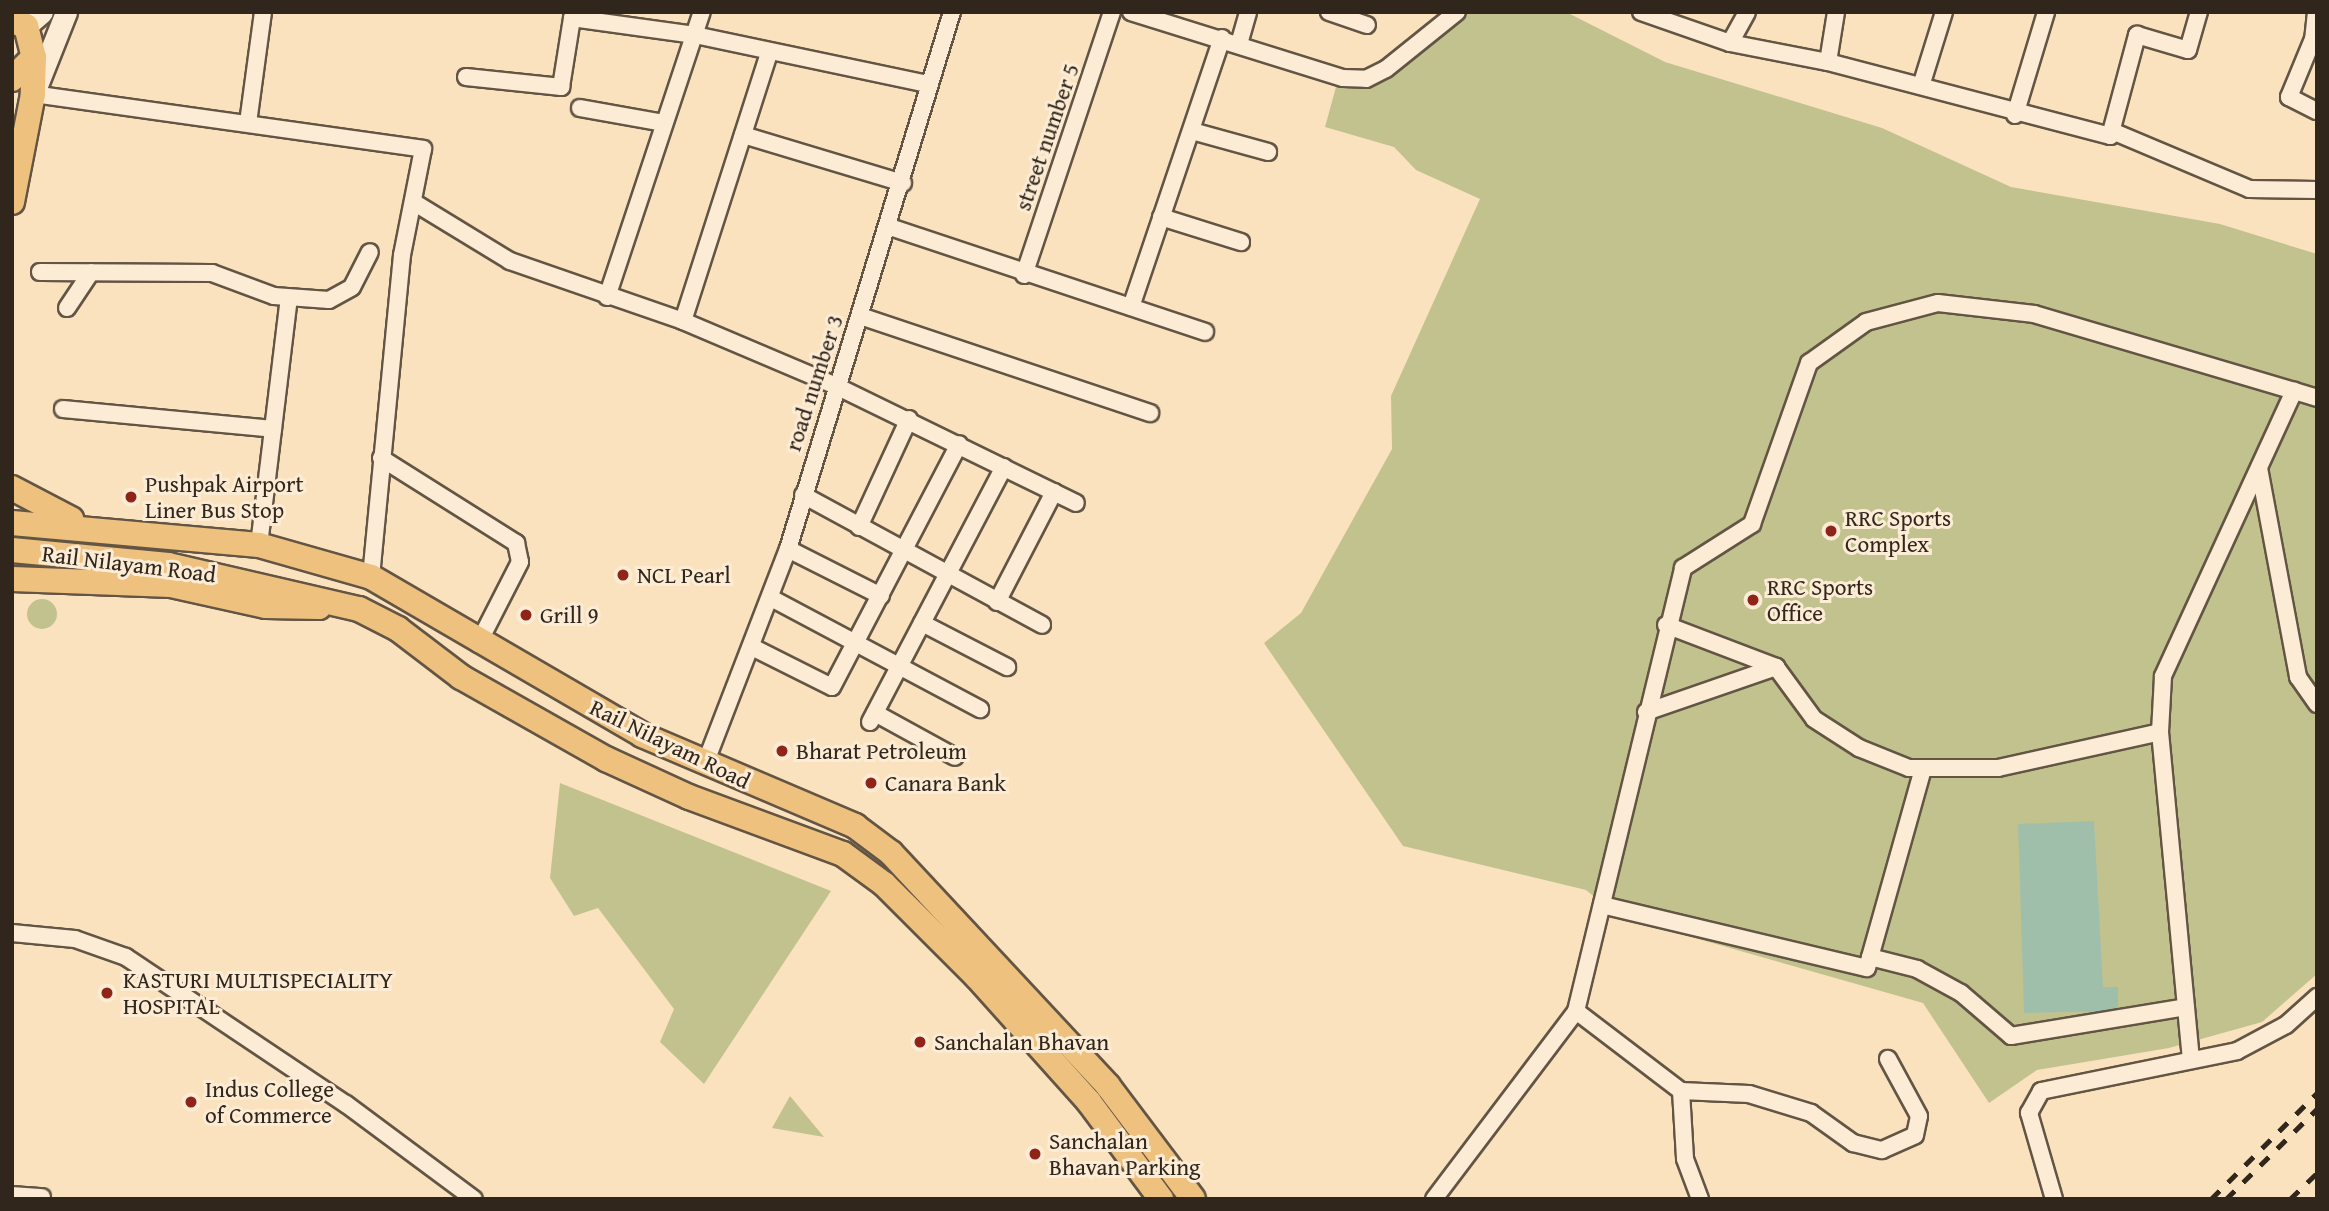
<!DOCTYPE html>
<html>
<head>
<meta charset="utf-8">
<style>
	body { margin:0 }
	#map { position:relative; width:2329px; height:1211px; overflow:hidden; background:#fbe2be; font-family:"Gentium Book Plus",serif }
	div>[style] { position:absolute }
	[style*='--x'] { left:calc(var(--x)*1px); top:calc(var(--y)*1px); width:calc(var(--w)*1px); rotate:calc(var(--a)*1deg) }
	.green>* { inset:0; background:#c2c28f }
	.round { border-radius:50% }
	.water>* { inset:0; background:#a0bfab }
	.roads { filter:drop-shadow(2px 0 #635544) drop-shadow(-2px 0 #635544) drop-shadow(0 2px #635544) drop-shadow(0 -2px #635544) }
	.minor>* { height:16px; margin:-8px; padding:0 8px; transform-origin:8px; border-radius:8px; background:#fcecd5 }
	.secondary>* { height:21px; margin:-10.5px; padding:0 10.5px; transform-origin:10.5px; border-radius:10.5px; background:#fcecd5 }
	.primary>* { height:24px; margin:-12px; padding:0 12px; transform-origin:12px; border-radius:12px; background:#eec17f }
	.rail>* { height:4.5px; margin-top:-2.25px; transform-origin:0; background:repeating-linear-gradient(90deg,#30261b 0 12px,transparent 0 24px) }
	.dots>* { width:19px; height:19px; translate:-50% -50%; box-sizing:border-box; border:4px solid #fcecd5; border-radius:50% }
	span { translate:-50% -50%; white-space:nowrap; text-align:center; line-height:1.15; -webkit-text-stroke:6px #fcecd5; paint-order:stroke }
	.street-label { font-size:23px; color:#30261b }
	.poi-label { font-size:23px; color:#30261b }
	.left { translate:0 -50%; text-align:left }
	.frame { position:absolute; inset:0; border:14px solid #30261b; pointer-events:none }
</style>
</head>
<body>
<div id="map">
	<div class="green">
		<i style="clip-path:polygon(1468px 12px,1566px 12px,1665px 62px,1882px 128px,2011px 187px,2220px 224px,2317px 254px,2317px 974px,2262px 1022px,2169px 1048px,2037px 1070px,1989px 1103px,1923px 1003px,1618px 916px,1586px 890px,1403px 846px,1264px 643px,1301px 613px,1392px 449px,1391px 396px,1480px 199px,1416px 170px,1394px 147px,1325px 127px,1336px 87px,1372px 86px)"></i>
		<i class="round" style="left:27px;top:599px;width:30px;height:30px"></i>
		<i style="clip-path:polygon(560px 783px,831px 891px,704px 1084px,660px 1042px,674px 1009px,598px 908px,574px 916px,550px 878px)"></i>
		<i style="clip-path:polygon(790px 1096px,824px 1137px,772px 1128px)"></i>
	</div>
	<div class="water">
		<i style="clip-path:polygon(2094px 821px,2103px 987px,2118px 987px,2118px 1011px,2024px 1013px,2018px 824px)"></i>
	</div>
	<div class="roads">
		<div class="minor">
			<i style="--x:1131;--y:12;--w:222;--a:17.3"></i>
			<i style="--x:1343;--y:78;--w:23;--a:2"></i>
			<i style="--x:1366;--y:79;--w:22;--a:-27"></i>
			<i style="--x:1386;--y:69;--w:91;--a:-38.8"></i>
			<i style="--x:1329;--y:12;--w:40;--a:18.9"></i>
			<i style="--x:1641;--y:12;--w:94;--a:19.2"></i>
			<i style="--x:1730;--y:43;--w:100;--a:11"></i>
			<i style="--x:1828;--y:62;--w:292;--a:14.7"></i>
			<i style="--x:2110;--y:136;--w:105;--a:-75"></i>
			<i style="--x:2137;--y:35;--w:53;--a:16.4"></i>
			<i style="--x:2188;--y:50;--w:40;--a:-74"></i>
			<i style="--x:2316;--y:12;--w:27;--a:96"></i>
			<i style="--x:2313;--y:39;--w:63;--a:112.5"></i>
			<i style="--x:2289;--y:97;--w:31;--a:27"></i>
			<i style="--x:1730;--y:43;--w:35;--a:-61"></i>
			<i style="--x:1239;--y:44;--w:33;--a:-74"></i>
			<i style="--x:1828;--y:62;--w:51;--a:-80.9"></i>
			<i style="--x:466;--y:77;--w:96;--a:6"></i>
			<i style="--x:561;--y:87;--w:70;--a:-80.9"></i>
			<i style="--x:572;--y:18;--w:124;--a:7.9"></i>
			<i style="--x:695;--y:35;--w:237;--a:11.9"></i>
			<i style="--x:1921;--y:86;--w:77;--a:-72.7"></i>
			<i style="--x:33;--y:94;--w:394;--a:8"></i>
			<i style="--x:423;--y:149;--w:108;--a:101.2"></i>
			<i style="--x:402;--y:255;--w:323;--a:95.5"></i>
			<i style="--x:580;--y:108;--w:85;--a:10.1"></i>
			<i style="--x:2015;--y:115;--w:108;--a:-73.2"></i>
			<i style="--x:248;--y:123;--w:112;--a:-82.3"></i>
			<i style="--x:1192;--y:131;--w:79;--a:15.4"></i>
			<i style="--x:2112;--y:131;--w:149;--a:22.9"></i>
			<i style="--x:2249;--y:189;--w:68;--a:0.8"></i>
			<i style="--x:743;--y:135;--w:167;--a:16.7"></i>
			<i style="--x:415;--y:203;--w:111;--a:31.4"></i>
			<i style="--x:510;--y:261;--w:183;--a:19.1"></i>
			<i style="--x:683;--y:321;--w:164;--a:23"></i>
			<i style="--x:834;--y:385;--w:269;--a:26"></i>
			<i style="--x:1161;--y:217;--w:84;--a:17.4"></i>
			<i style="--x:890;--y:227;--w:332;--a:18.4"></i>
			<i style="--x:40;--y:272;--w:172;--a:0.3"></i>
			<i style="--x:212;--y:273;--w:66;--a:20.4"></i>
			<i style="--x:274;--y:296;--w:55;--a:4.2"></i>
			<i style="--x:329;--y:300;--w:26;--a:-29"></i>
			<i style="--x:352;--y:287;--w:39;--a:-63"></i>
			<i style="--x:1024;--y:275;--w:277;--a:-71.5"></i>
			<i style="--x:607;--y:297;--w:300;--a:-71.6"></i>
			<i style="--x:1131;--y:307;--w:284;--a:-71.3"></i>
			<i style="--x:67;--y:308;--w:43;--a:-56.3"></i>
			<i style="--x:860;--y:316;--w:306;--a:18.5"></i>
			<i style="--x:683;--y:321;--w:281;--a:-72.2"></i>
			<i style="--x:63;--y:409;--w:211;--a:5.4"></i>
			<i style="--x:381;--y:458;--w:160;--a:32.2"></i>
			<i style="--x:516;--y:543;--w:19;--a:78"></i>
			<i style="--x:520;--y:562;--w:92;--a:117.1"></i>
			<i style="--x:2259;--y:468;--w:213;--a:79.4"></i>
			<i style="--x:2298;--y:677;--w:33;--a:55"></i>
			<i style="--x:803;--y:495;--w:272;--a:28.5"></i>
			<i style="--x:859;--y:527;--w:119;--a:-65.2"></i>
			<i style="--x:259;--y:545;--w:249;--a:-83.1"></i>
			<i style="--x:788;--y:549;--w:104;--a:26.8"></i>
			<i style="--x:771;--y:598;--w:237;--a:28"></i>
			<i style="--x:997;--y:602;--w:124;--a:-62.6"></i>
			<i style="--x:922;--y:623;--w:96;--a:27.4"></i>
			<i style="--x:1666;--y:625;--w:118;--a:20.9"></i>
			<i style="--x:752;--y:647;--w:89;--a:26.6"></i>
			<i style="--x:832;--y:687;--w:274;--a:-62.4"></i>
			<i style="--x:1646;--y:712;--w:138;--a:-19.1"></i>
			<i style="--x:1776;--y:667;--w:64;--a:53.8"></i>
			<i style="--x:1814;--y:719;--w:54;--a:32.8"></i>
			<i style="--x:1859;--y:748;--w:54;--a:21.8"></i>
			<i style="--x:1909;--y:768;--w:89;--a:0"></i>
			<i style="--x:1998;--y:768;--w:166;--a:-12.5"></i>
			<i style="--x:875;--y:713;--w:91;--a:28.8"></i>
			<i style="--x:870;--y:722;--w:288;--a:-62.3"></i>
			<i style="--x:705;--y:764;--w:230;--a:-68.9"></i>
			<i style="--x:788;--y:549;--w:561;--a:-73.02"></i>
			<i style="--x:1602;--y:905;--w:272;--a:13.4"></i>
			<i style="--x:1867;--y:968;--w:207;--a:-74.3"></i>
			<i style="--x:12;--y:933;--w:63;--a:5.4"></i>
			<i style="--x:75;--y:939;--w:54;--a:19.4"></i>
			<i style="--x:126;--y:957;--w:265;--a:33.8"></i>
			<i style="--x:346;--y:1104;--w:159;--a:36.6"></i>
			<i style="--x:1870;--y:957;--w:49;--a:14.3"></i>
			<i style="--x:1917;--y:969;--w:50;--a:28.6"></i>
			<i style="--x:1961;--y:993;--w:66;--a:40.7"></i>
			<i style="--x:2011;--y:1036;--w:177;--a:-9.4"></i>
			<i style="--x:1576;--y:1011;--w:132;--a:37.3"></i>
			<i style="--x:1681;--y:1091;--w:68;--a:86.6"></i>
			<i style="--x:1685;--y:1159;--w:43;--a:69.4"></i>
			<i style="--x:2191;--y:1060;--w:329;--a:-95.4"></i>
			<i style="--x:2160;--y:732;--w:56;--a:-86.9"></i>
			<i style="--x:2163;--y:676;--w:314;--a:-65.3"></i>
			<i style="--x:1681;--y:1091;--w:68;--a:2.5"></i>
			<i style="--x:1749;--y:1094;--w:65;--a:17"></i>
			<i style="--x:1811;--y:1113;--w:52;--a:35.5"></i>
			<i style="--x:1853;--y:1143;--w:30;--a:14"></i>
			<i style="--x:1882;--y:1150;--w:36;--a:-24"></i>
			<i style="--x:1915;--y:1135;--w:19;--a:-78"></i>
			<i style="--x:1919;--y:1116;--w:65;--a:-118.5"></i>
			<i style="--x:12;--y:1195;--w:30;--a:4"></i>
			<i style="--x:1434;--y:1199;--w:236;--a:-52.9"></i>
			<i style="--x:1576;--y:1011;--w:456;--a:-76.4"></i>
			<i style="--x:1683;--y:568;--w:82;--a:-32.5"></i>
			<i style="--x:1752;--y:524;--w:171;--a:-70.5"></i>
			<i style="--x:1809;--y:363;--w:70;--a:-35.7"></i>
			<i style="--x:1866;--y:322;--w:74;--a:-14.8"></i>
			<i style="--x:1938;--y:303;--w:97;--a:6.5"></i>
			<i style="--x:2034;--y:314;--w:295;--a:16.5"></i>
			<i style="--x:2054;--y:1199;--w:90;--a:-106.2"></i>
			<i style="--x:2029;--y:1113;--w:25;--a:-61"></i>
			<i style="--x:2041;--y:1091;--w:200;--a:-11.5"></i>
			<i style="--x:2237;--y:1051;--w:55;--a:-28"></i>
			<i style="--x:2286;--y:1025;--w:42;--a:-42.1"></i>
		</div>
		<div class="secondary">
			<i style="--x:26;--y:26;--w:21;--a:-41"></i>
			<i style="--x:37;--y:85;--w:79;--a:-68.3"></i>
		</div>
		<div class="primary">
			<i style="--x:12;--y:21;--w:15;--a:20"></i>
			<i style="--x:26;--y:26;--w:32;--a:76"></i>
			<i style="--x:34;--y:57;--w:37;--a:92"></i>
			<i style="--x:33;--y:94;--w:110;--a:101"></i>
			<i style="--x:12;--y:79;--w:31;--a:-45"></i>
			<i style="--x:12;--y:488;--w:67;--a:27.7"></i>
			<i style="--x:12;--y:523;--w:248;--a:5.1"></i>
			<i style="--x:259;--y:545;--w:116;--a:15.9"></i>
			<i style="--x:371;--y:577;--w:314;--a:30.2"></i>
			<i style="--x:642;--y:735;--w:232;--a:23.1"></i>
			<i style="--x:855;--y:826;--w:45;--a:36.9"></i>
			<i style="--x:891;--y:853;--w:318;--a:47"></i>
			<i style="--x:1108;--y:1086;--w:141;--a:53"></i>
			<i style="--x:12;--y:550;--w:157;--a:5.5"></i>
			<i style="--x:168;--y:565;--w:196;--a:13"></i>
			<i style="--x:359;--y:609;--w:44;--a:27.1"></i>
			<i style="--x:398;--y:629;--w:79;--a:37.3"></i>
			<i style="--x:461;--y:677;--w:167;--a:29.5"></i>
			<i style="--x:606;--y:759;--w:91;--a:24.6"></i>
			<i style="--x:689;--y:797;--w:164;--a:20.3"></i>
			<i style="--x:843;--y:854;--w:51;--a:36.2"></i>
			<i style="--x:884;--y:884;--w:132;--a:45"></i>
			<i style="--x:977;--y:977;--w:168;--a:48.1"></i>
			<i style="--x:1089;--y:1102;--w:121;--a:53.4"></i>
			<i style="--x:12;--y:579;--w:159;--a:2.2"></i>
			<i style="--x:171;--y:585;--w:97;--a:12.5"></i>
			<i style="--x:266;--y:606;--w:53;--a:1.1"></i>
		</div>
	</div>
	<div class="rail">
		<i style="--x:2211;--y:1199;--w:150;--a:-45"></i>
		<i style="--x:2226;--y:1199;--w:128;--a:-44.7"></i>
		<i style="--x:2290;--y:1199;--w:37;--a:-44"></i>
	</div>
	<div class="dots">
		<i style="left:131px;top:497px;background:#8f2418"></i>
		<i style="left:1831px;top:531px;background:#8f2418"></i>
		<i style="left:623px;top:575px;background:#8f2418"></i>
		<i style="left:1753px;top:600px;background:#8f2418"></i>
		<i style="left:526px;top:615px;background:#8f2418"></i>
		<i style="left:782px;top:751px;background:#8f2418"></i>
		<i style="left:871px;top:783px;background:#8f2418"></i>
		<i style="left:107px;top:993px;background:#8f2418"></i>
		<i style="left:920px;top:1042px;background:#8f2418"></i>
		<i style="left:191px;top:1102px;background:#8f2418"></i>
		<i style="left:1035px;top:1154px;background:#8f2418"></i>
	</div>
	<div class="street-label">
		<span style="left:1047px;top:137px;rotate:-71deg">street number 5</span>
		<span style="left:814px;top:383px;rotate:-72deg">road number 3</span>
		<span style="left:129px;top:564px;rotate:7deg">Rail Nilayam Road</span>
		<span style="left:670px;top:744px;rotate:26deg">Rail Nilayam Road</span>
	</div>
	<div class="poi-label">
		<span class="left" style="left:145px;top:497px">Pushpak Airport<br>Liner Bus Stop</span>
		<span class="left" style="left:1845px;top:531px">RRC Sports<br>Complex</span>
		<span class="left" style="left:637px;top:575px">NCL Pearl</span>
		<span class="left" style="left:1767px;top:600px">RRC Sports<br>Office</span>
		<span class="left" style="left:540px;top:615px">Grill 9</span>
		<span class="left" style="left:796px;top:751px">Bharat Petroleum</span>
		<span class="left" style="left:885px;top:783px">Canara Bank</span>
		<span class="left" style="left:123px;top:993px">KASTURI MULTISPECIALITY<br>HOSPITAL</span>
		<span class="left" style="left:934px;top:1042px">Sanchalan Bhavan</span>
		<span class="left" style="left:205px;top:1102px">Indus College<br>of Commerce</span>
		<span class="left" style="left:1049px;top:1154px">Sanchalan<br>Bhavan Parking</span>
	</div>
	<div class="frame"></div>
</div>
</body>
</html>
